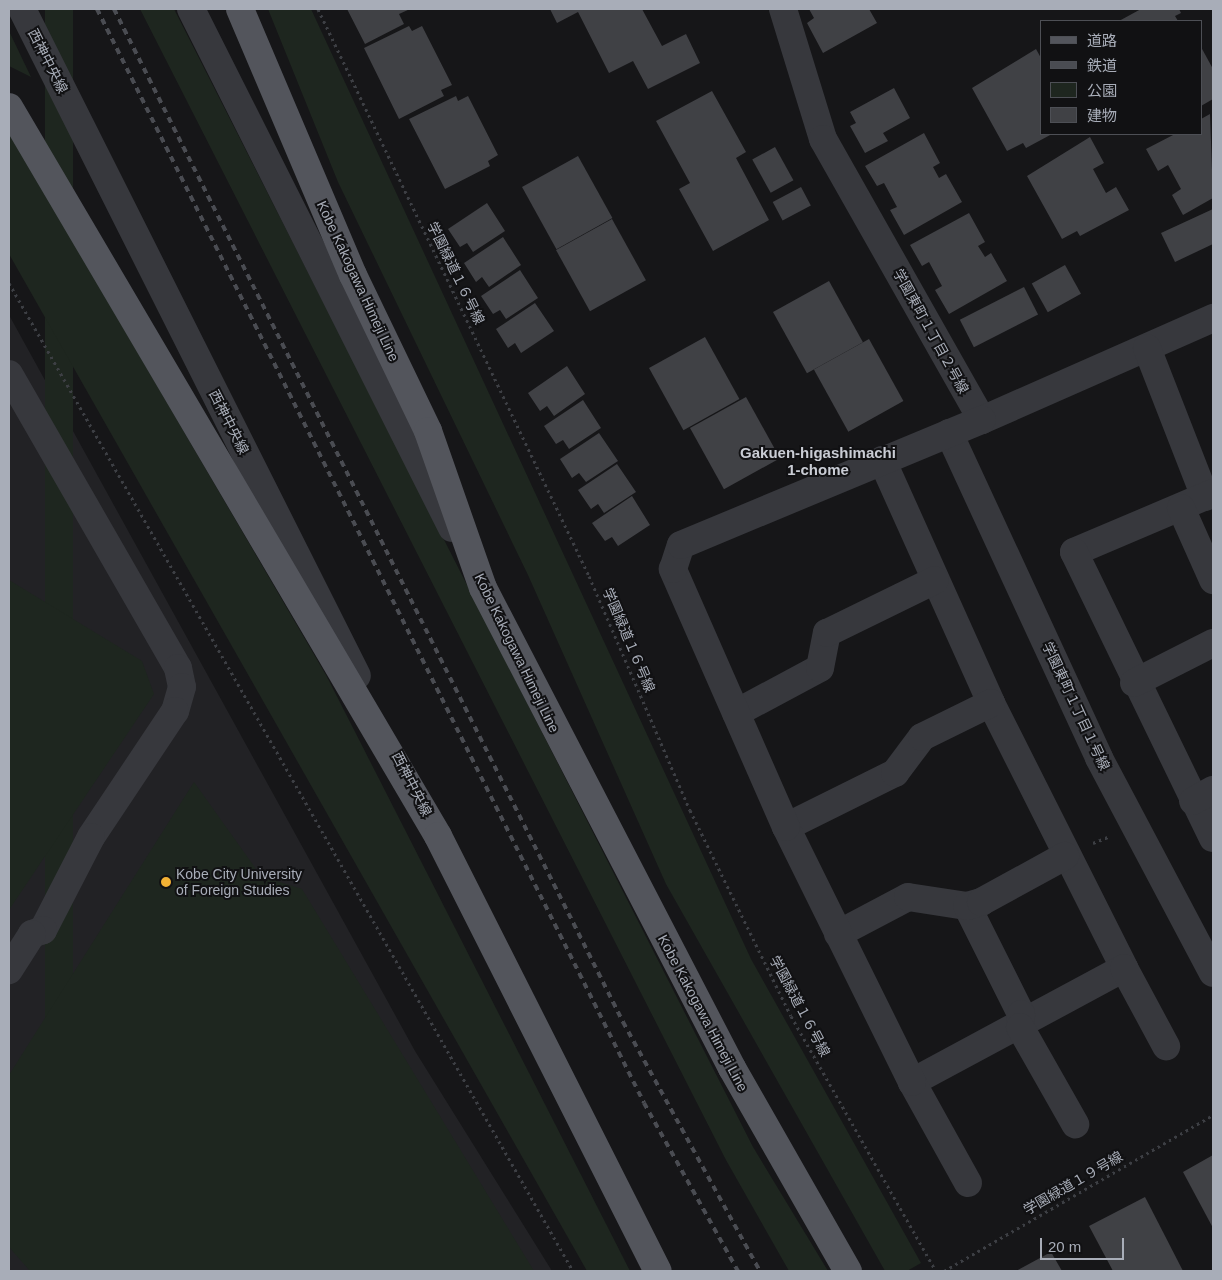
<!DOCTYPE html>
<html>
<head>
<meta charset="utf-8">
<style>
	body { margin:0 }
	#map { position:relative; width:1222px; height:1280px; overflow:hidden; background:#161618; font-family:Arial,"Noto Sans JP",sans-serif }
	div>[style] { position:absolute }
	[style*='--x'] { left:calc(var(--x)*1px); top:calc(var(--y)*1px); width:calc(var(--w)*1px); rotate:calc(var(--a)*1deg) }
	.built>* { inset:0; background:#222225 }
	.green>* { inset:0; background:#1e261f; transform-origin:0 0 }
	.building>* { inset:0; background:#404145; transform-origin:0 0 }
	.path>* { height:3px; margin-top:-1.5px; transform-origin:0; background:repeating-linear-gradient(90deg,#3d3f44 0 2.5px,transparent 0 6.5px) }
	.minor>* { height:28px; margin:-14px; padding:0 14px; transform-origin:14px; border-radius:14px; background:#37383d }
	.major>* { height:28px; margin:-14px; padding:0 14px; transform-origin:14px; border-radius:14px; background:#53555c }
	.rail>* { height:4px; margin-top:-2px; transform-origin:0; background:repeating-linear-gradient(90deg,#4a4c52 0 6px,transparent 0 11px) }
	.dots>* { width:14px; height:14px; translate:-50% -50%; box-sizing:border-box; border:2px solid #111113; border-radius:50% }
	span { translate:-50% -50%; white-space:nowrap; text-align:center; line-height:1.15; -webkit-text-stroke:4px #111113; paint-order:stroke }
	.street-label { font-size:14px; color:#a8adb8 }
	.poi-label { font-size:14px; color:#a8adb8 }
	.left { translate:0 -50%; text-align:left }
	.neighbourhood-label { font-size:15px; color:#c9ccd4; font-weight:700 }
	.frame { position:absolute; inset:0; border:10px solid #a8adb8; pointer-events:none }
	.legend { position:absolute; left:1040px; top:20px; width:162px; height:115px; box-sizing:border-box; background:#111113; border:1px solid #4d4f55; margin:0; padding:6px 9px; list-style:none; font-size:15px; color:#a8adb8 }
	.legend li { display:flex; align-items:center; gap:10px; height:25px }
	.legend b { width:25px; border:1px solid #4d4f55 }
	.scale { position:absolute; left:1040px; top:1238px; width:84px; height:22px; box-sizing:border-box; border:2px solid #a8adb8; border-top:0; padding-left:6px; font-size:15px; line-height:18px; white-space:nowrap; color:#a8adb8; -webkit-text-stroke:4px #111113; paint-order:stroke }
</style>
</head>
<body>
<div id="map">
	<div class="built">
		<i style="clip-path:polygon(9px 315px,415px 1051px,552px 1271px,9px 1271px)"></i>
	</div>
	<div class="green">
		<i style="left:45px;top:9px;width:28px;height:1414px"></i>
		<i style="clip-path:polygon(140px 9px,174px 9px,753px 1147px,828px 1271px,789px 1271px,726px 1160px)"></i>
		<i style="clip-path:polygon(268px 9px,311px 9px,751px 959px,921px 1263px,907px 1271px,885px 1271px,666px 884px,528px 575px,338px 182px)"></i>
		<i style="clip-path:polygon(9px 31px,31px 77px,9px 66px)"></i>
		<i style="clip-path:polygon(9px 132px,326px 675px,630px 1271px,587px 1271px,9px 254px)"></i>
		<i style="clip-path:polygon(9px 580px,142px 661px,154px 694px,9px 910px)"></i>
		<i style="clip-path:polygon(194px 782px,261px 876px,302px 889px,534px 1271px,30px 1271px,9px 1247px,9px 1075px)"></i>
	</div>
	<div class="building">
		<i style="clip-path:polygon(347px 9px,410px 9px,399px 14px,404px 24px,365px 44px)"></i>
		<i style="clip-path:polygon(550px 9px,642px 9px,662px 46px,686px 34px,700px 63px,648px 89px,633px 61px,609px 73px,578px 12px,557px 23px)"></i>
		<i style="clip-path:polygon(809px 9px,869px 9px,877px 23px,823px 53px,807px 23px,814px 18px)"></i>
		<i style="clip-path:polygon(1141px 9px,1179px 9px,1181px 13px,1175px 16px,1178px 21px,1119px 21px)"></i>
		<i style="clip-path:polygon(409px 26px,412px 31px,422px 26px,452px 85px,441px 90px,444px 96px,399px 119px,364px 48px)"></i>
		<i style="clip-path:polygon(1201px 47px,1213px 69px,1213px 99px,1201px 106px)"></i>
		<i style="clip-path:polygon(1036px 49px,1041px 58px,1041px 134px,1052px 134px,1026px 148px,1023px 143px,1007px 151px,972px 88px)"></i>
		<i style="clip-path:polygon(894px 88px,910px 118px,883px 133px,888px 141px,865px 153px,850px 126px,856px 123px,850px 112px)"></i>
		<i style="clip-path:polygon(712px 91px,746px 152px,736px 158px,769px 220px,713px 251px,679px 189px,690px 183px,656px 121px)"></i>
		<i style="clip-path:polygon(456px 96px,458px 101px,468px 96px,498px 155px,488px 161px,490px 166px,445px 189px,409px 119px)"></i>
		<i style="clip-path:polygon(1210px 114px,1213px 198px,1183px 215px,1172px 195px,1181px 189px,1168px 165px,1158px 171px,1146px 149px,1175px 134px,1201px 134px,1201px 119px)"></i>
		<i style="clip-path:polygon(924px 133px,940px 163px,933px 167px,939px 178px,946px 174px,962px 202px,904px 235px,890px 210px,897px 207px,884px 183px,877px 186px,865px 166px)"></i>
		<i style="clip-path:polygon(1090px 137px,1104px 163px,1093px 169px,1106px 193px,1116px 187px,1129px 210px,1080px 236px,1077px 231px,1062px 239px,1027px 176px)"></i>
		<i style="left:775px;top:147px;width:38px;height:26px;rotate:61deg"></i>
		<i style="left:578px;top:156px;width:71px;height:64px;rotate:61deg"></i>
		<i style="left:801px;top:187px;width:21px;height:32px;rotate:62deg"></i>
		<i style="clip-path:polygon(487px 203px,505px 231px,473px 252px,467px 243px,460px 247px,448px 229px)"></i>
		<i style="clip-path:polygon(1213px 209px,1213px 244px,1175px 262px,1161px 233px)"></i>
		<i style="clip-path:polygon(969px 213px,985px 242px,978px 246px,985px 257px,991px 253px,1007px 281px,949px 314px,935px 290px,942px 286px,929px 262px,922px 266px,910px 245px)"></i>
		<i style="left:612px;top:219px;width:70px;height:64px;rotate:61deg"></i>
		<i style="clip-path:polygon(503px 237px,521px 265px,489px 287px,482px 277px,476px 282px,464px 263px)"></i>
		<i style="left:1065px;top:265px;width:33px;height:38px;rotate:61deg"></i>
		<i style="clip-path:polygon(520px 270px,538px 298px,506px 319px,500px 310px,493px 314px,481px 296px)"></i>
		<i style="left:829px;top:281px;width:70px;height:64px;rotate:61deg"></i>
		<i style="left:1024px;top:287px;width:31px;height:72px;rotate:63deg"></i>
		<i style="clip-path:polygon(535px 303px,554px 331px,521px 353px,515px 343px,508px 348px,496px 329px)"></i>
		<i style="left:705px;top:337px;width:71px;height:64px;rotate:61deg"></i>
		<i style="left:869px;top:339px;width:71px;height:63px;rotate:61deg"></i>
		<i style="clip-path:polygon(567px 366px,585px 394px,554px 416px,547px 406px,540px 411px,528px 393px)"></i>
		<i style="left:746px;top:397px;width:70px;height:64px;rotate:61deg"></i>
		<i style="clip-path:polygon(583px 400px,601px 428px,569px 449px,563px 440px,556px 444px,544px 426px)"></i>
		<i style="clip-path:polygon(599px 433px,618px 461px,586px 482px,579px 473px,572px 478px,560px 459px)"></i>
		<i style="clip-path:polygon(617px 464px,636px 492px,604px 513px,598px 504px,591px 509px,578px 490px)"></i>
		<i style="clip-path:polygon(632px 496px,650px 525px,618px 546px,612px 537px,605px 541px,592px 523px)"></i>
		<i style="clip-path:polygon(1213px 1155px,1213px 1228px,1183px 1172px)"></i>
		<i style="clip-path:polygon(1145px 1197px,1183px 1271px,1113px 1271px,1089px 1226px)"></i>
		<i style="clip-path:polygon(1051px 1252px,1062px 1271px,1016px 1271px)"></i>
	</div>
	<div class="path">
		<i style="--x:318;--y:9;--w:628;--a:64.45"></i>
		<i style="--x:589;--y:576;--w:255;--a:66.7"></i>
		<i style="--x:690;--y:810;--w:229;--a:63.9"></i>
		<i style="--x:791;--y:1016;--w:293;--a:60.4"></i>
		<i style="--x:9;--y:283;--w:1138;--a:60.28"></i>
		<i style="--x:1093;--y:843;--w:18;--a:-22"></i>
		<i style="--x:944;--y:1271;--w:311;--a:-30.1"></i>
	</div>
	<div class="minor">
		<i style="--x:22;--y:9;--w:746;--a:63.33"></i>
		<i style="--x:191;--y:9;--w:581;--a:63.3"></i>
		<i style="--x:783;--y:9;--w:136;--a:72.9"></i>
		<i style="--x:823;--y:139;--w:323;--a:60.5"></i>
		<i style="--x:982;--y:420;--w:253;--a:-23.8"></i>
		<i style="--x:1147;--y:348;--w:160;--a:68.7"></i>
		<i style="--x:9;--y:374;--w:339;--a:60.1"></i>
		<i style="--x:178;--y:668;--w:19;--a:78"></i>
		<i style="--x:182;--y:687;--w:25;--a:106"></i>
		<i style="--x:175;--y:711;--w:151;--a:123.7"></i>
		<i style="--x:91;--y:837;--w:105;--a:117.3"></i>
		<i style="--x:43;--y:930;--w:12;--a:160"></i>
		<i style="--x:32;--y:934;--w:43;--a:122.6"></i>
		<i style="--x:949;--y:433;--w:358;--a:65.2"></i>
		<i style="--x:1099;--y:758;--w:243;--a:62.1"></i>
		<i style="--x:882;--y:460;--w:266;--a:65.8"></i>
		<i style="--x:991;--y:703;--w:297;--a:63.3"></i>
		<i style="--x:1124;--y:968;--w:241;--a:151.7"></i>
		<i style="--x:1213;--y:493;--w:151;--a:157"></i>
		<i style="--x:1074;--y:552;--w:318;--a:64.1"></i>
		<i style="--x:1181;--y:508;--w:79;--a:66"></i>
		<i style="--x:1134;--y:683;--w:89;--a:-26.9"></i>
		<i style="--x:736;--y:713;--w:95;--a:-28.2"></i>
		<i style="--x:820;--y:668;--w:36;--a:-79"></i>
		<i style="--x:827;--y:633;--w:120;--a:-26.1"></i>
		<i style="--x:1193;--y:801;--w:23;--a:-29"></i>
		<i style="--x:786;--y:827;--w:122;--a:-26.4"></i>
		<i style="--x:895;--y:773;--w:45;--a:-53.1"></i>
		<i style="--x:922;--y:737;--w:77;--a:-26.2"></i>
		<i style="--x:967;--y:906;--w:121;--a:63.4"></i>
		<i style="--x:1021;--y:1014;--w:13;--a:94"></i>
		<i style="--x:1020;--y:1027;--w:112;--a:60.4"></i>
		<i style="--x:838;--y:934;--w:79;--a:-27.9"></i>
		<i style="--x:908;--y:897;--w:60;--a:8.7"></i>
		<i style="--x:967;--y:906;--w:15;--a:-16"></i>
		<i style="--x:981;--y:902;--w:96;--a:-28.7"></i>
		<i style="--x:1124;--y:968;--w:89;--a:61.7"></i>
		<i style="--x:968;--y:1183;--w:115;--a:-119"></i>
		<i style="--x:912;--y:1082;--w:284;--a:-116.3"></i>
		<i style="--x:786;--y:827;--w:282;--a:-113.7"></i>
		<i style="--x:673;--y:569;--w:25;--a:-72"></i>
		<i style="--x:681;--y:545;--w:326;--a:-22.6"></i>
	</div>
	<div class="major">
		<i style="--x:240;--y:9;--w:289;--a:67"></i>
		<i style="--x:353;--y:275;--w:173;--a:64.3"></i>
		<i style="--x:428;--y:431;--w:166;--a:70.7"></i>
		<i style="--x:483;--y:588;--w:541;--a:62.58"></i>
		<i style="--x:732;--y:1068;--w:234;--a:60.3"></i>
		<i style="--x:9;--y:107;--w:846;--a:59.52"></i>
		<i style="--x:438;--y:836;--w:487;--a:63.2"></i>
	</div>
	<div class="rail">
		<i style="--x:97;--y:9;--w:1223;--a:63.43"></i>
		<i style="--x:644;--y:1103;--w:193;--a:60.8"></i>
		<i style="--x:114;--y:9;--w:1134;--a:63.32"></i>
		<i style="--x:623;--y:1022;--w:284;--a:61.2"></i>
	</div>
	<div class="dots">
		<i style="left:166px;top:882px;background:#f2b134"></i>
	</div>
	<div class="street-label">
		<span style="left:48px;top:61px;rotate:63deg">西神中央線</span>
		<span style="left:456px;top:273px;rotate:64deg">学園緑道１６号線</span>
		<span style="left:358px;top:281px;rotate:65deg">Kobe Kakogawa Himeji Line</span>
		<span style="left:931px;top:331px;rotate:61deg">学園東町１丁目２号線</span>
		<span style="left:229px;top:422px;rotate:63deg">西神中央線</span>
		<span style="left:629px;top:640px;rotate:67deg">学園緑道１６号線</span>
		<span style="left:517px;top:653px;rotate:64deg">Kobe Kakogawa Himeji Line</span>
		<span style="left:1076px;top:706px;rotate:65deg">学園東町１丁目１号線</span>
		<span style="left:412px;top:784px;rotate:63deg">西神中央線</span>
		<span style="left:800px;top:1006px;rotate:62deg">学園緑道１６号線</span>
		<span style="left:703px;top:1013px;rotate:62deg">Kobe Kakogawa Himeji Line</span>
		<span style="left:1073px;top:1183px;rotate:-30deg">学園緑道１９号線</span>
	</div>
	<div class="poi-label">
		<span class="left" style="left:176px;top:882px">Kobe City University<br>of Foreign Studies</span>
	</div>
	<div class="neighbourhood-label">
		<span style="left:818px;top:461px">Gakuen-higashimachi<br>1-chome</span>
	</div>
	<div class="frame"></div>
	<ul class="legend">
	<li><b style="height:6px;background:#53555c"></b>道路</li>
	<li><b style="height:6px;background:#4a4c52"></b>鉄道</li>
	<li><b style="height:14px;background:#1e261f"></b>公園</li>
	<li><b style="height:14px;background:#404145"></b>建物</li>
	</ul>
	<div class="scale">20 m</div>
</div>
</body>
</html>
